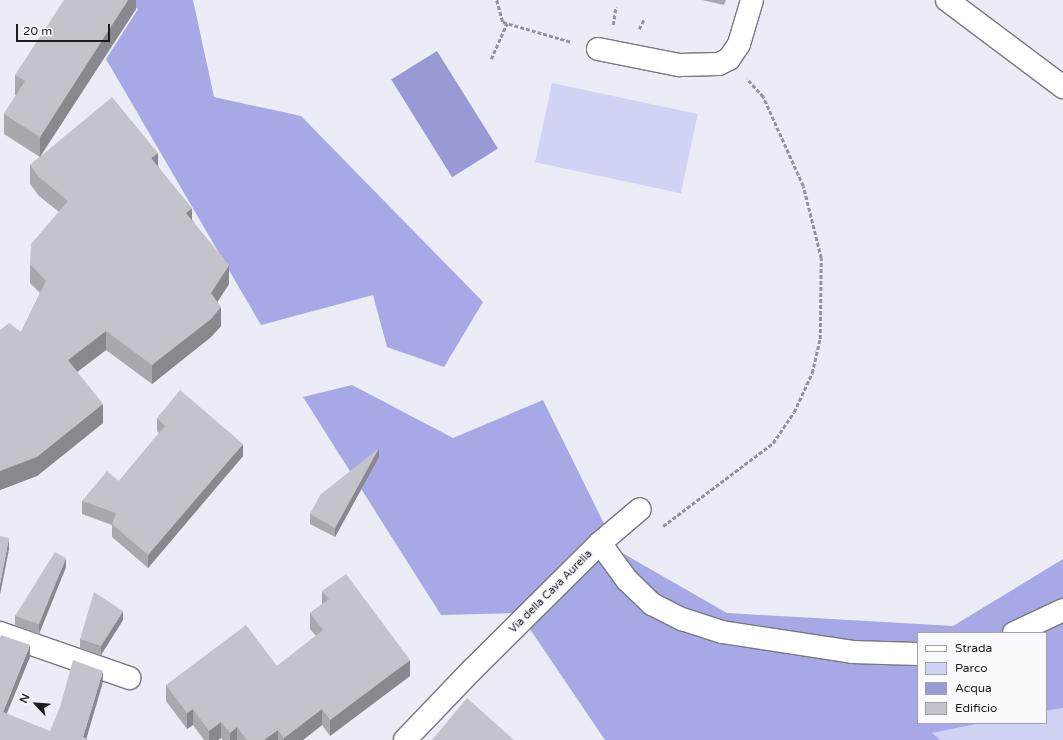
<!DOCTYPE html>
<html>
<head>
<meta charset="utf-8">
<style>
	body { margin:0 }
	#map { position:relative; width:1063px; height:740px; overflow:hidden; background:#ebecf5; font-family:"Varela Round",sans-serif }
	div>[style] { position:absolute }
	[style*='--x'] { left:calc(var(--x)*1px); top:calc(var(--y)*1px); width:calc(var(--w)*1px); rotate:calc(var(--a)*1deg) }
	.green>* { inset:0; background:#d1d3f5; transform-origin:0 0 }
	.forest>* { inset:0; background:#a7a8e6 }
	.water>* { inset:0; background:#9899d5; transform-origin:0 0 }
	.path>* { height:2.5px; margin-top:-1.25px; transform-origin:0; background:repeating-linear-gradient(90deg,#93939a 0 4px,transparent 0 6px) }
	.roads { filter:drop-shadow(1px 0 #777880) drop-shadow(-1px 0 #777880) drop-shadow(0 1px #777880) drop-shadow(0 -1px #777880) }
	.minor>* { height:22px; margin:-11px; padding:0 11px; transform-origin:11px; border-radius:11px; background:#fff }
	.wall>* { inset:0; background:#a8a8af }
	.shaded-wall>* { inset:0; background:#88888f }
	.building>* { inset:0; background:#c3c3cc }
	span { translate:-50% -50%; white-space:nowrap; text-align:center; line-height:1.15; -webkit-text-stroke:4px #fafafe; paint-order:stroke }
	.street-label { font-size:11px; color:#1d1d20 }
	.legend { position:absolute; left:917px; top:632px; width:130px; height:92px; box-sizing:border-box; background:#fafafe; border:1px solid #a2a2a5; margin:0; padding:5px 7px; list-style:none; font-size:12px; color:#1d1d20 }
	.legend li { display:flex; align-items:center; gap:8px; height:20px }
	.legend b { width:20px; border:1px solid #a2a2a5 }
	.north { position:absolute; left:16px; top:684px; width:40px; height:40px; -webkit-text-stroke:3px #fafafe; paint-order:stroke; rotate:296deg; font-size:11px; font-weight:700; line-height:16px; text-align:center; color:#1d1d20 }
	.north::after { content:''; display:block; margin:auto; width:14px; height:18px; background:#1d1d20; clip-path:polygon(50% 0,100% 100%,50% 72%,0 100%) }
	.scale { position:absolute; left:16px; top:24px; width:94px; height:18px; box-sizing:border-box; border:2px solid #1d1d20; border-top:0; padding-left:5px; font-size:12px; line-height:14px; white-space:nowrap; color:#1d1d20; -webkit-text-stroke:3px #fafafe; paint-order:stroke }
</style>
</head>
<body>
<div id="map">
	<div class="green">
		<i style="left:552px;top:83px;width:149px;height:81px;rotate:12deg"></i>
		<i style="clip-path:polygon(1063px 708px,1063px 740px,940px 740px,931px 733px,982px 723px,1046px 723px,1046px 711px)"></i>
	</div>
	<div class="forest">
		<i style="clip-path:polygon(125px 0,193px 0,214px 97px,301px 116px,483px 302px,444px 367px,387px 347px,373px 295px,261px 325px,106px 59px,138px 9px)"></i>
		<i style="clip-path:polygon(352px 385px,453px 438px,543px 400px,617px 550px,727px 613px,953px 626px,1063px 559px,1063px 708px,1046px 711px,1046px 633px,918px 633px,918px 723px,982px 723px,932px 733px,940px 740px,605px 740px,519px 613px,441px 615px,303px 397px)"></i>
	</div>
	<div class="water">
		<i style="left:437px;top:51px;width:115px;height:54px;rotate:58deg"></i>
	</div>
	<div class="path">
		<i style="--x:497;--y:0;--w:23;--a:75"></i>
		<i style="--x:503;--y:22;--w:72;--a:16.2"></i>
		<i style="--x:613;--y:25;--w:18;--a:-81"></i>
		<i style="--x:639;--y:29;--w:11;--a:-63"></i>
		<i style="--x:491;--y:59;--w:39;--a:-66"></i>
		<i style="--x:663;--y:526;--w:138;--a:-37"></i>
		<i style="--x:773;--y:443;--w:37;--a:-56"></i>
		<i style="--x:794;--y:412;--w:43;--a:-65.2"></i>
		<i style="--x:812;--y:373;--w:35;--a:-77"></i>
		<i style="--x:820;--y:339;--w:81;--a:-89.3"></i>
		<i style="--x:821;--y:258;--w:74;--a:-104"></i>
		<i style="--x:803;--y:186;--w:98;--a:-114.2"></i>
		<i style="--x:763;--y:97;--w:24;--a:-132"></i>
	</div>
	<div class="roads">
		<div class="minor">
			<i style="--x:947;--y:0;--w:145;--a:36.9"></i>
			<i style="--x:598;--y:49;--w:83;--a:11.2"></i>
			<i style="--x:679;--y:65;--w:40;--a:-1.4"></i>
			<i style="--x:719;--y:64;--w:11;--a:-27"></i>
			<i style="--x:729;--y:59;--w:18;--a:-56"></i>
			<i style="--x:739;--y:44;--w:46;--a:-73.5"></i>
			<i style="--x:600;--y:543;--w:46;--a:53.9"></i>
			<i style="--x:627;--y:580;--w:35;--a:44"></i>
			<i style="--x:652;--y:604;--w:34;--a:27"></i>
			<i style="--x:682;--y:619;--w:42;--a:18"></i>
			<i style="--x:722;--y:632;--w:132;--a:8.7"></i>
			<i style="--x:852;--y:652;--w:66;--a:1.7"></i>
			<i style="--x:0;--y:633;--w:137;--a:19.2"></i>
			<i style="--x:1014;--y:633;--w:54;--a:-25.1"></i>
			<i style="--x:405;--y:740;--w:97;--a:-46.3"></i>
			<i style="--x:472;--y:670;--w:180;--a:-44.8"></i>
			<i style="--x:600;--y:543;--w:52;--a:-40.4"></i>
		</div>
	</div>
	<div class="wall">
		<i style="clip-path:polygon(136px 0,136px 9px,40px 156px,158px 166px,192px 219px,229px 284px,217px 302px,221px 326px,211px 337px,152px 384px,106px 350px,77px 372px,103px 423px,37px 476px,0 490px,0 330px,21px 332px,40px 293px,30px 283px,30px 264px,59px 212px,39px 196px,30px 184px,30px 165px,40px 157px,4px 134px,4px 114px,16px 95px,15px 95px,15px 75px)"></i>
		<i style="clip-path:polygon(702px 0,726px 0,724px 5px)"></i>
		<i style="clip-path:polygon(157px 418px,243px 456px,148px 568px,112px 537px,112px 525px,82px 514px,82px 501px,119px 481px,159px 433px,157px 431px)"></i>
		<i style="clip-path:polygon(379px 457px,335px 537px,310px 524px,310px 514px)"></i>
		<i style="clip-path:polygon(66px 567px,39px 634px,15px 625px,15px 616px)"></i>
		<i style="clip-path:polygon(322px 591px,410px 676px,330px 736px,322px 725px,303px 740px,223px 740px,221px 738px,218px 740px,204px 740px,193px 725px,187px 729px,166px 701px,166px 685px,277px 666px,316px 636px,310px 629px,310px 613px,322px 604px)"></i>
		<i style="clip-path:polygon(123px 620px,101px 655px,80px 648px,80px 639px)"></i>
	</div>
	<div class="shaded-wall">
		<i style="clip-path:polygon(128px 0,136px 0,136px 9px,40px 157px,40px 137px)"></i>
		<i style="clip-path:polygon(158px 153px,158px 172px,151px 158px)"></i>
		<i style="clip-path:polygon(192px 208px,192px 227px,186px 213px)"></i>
		<i style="clip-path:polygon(229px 265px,229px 284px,211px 312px,211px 293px)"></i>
		<i style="clip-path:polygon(221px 307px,221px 326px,211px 337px,152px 384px,152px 365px)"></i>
		<i style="clip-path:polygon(106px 331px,106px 350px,68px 379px,68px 360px)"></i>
		<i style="clip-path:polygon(103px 404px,103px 423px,37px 476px,0 490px,0 471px,9px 467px)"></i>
		<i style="clip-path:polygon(243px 444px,243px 456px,148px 568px,148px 555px)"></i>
		<i style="clip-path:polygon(379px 448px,379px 457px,335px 537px,335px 528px)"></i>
		<i style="clip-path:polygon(9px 538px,9px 549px,0 595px,0 584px)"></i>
		<i style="clip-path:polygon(66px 558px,66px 567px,39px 634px,39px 624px)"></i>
		<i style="clip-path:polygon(123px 611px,123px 620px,101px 655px,101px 646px)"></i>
		<i style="clip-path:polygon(30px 645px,30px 657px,3px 723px,3px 712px)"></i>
		<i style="clip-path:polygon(410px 660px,410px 676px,330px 736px,330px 720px)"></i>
		<i style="clip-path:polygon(103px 671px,103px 682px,86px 740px,83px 737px)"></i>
		<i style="clip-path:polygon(193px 709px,193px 725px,187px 729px,187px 713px)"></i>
		<i style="clip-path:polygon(322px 709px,322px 725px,303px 740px,284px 740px,284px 738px)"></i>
		<i style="clip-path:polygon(221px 722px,221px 738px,218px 740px,209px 740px,209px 731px)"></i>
		<i style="clip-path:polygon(237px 727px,237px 740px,230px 740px,230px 733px)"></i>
		<i style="clip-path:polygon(278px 730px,278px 740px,264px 740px)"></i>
	</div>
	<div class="building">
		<i style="clip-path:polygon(64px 0,128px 0,40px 137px,4px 114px,25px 81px,15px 75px)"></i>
		<i style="clip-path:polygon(112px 97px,158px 153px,151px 158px,192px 208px,186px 213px,229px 265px,211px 293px,221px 307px,211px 319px,152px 365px,106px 331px,68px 360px,103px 404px,37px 457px,0 471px,0 330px,9px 323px,21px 332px,46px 281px,30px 264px,31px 244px,68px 201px,39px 177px,30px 165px)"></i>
		<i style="clip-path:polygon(180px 390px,243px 444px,148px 555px,112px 524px,116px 513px,82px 501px,107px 471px,119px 481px,165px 426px,157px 418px)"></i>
		<i style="clip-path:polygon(379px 448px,335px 528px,310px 514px,320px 495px)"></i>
		<i style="clip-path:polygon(0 536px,9px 538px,0 584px)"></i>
		<i style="clip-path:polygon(55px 552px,66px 558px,39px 624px,15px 616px)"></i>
		<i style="clip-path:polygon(346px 574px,410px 660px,330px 720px,322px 709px,284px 738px,278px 730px,264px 740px,247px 740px,237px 727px,230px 733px,221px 722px,209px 731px,193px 709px,187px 713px,166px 685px,246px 625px,277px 666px,323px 630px,310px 613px,329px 599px,322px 591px)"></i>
		<i style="clip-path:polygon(94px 592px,123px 611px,101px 646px,80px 639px)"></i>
		<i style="clip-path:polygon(1px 635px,30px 645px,3px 712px,50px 731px,60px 707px,73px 660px,103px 671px,83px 737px,89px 740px,0 740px,0 637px)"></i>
		<i style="clip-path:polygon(467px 698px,514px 740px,432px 740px)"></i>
	</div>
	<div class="street-label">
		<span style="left:551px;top:592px;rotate:-45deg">Via della Cava Aurelia</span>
	</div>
	<ul class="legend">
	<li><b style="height:5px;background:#fff"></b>Strada</li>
	<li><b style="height:11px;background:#d1d3f5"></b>Parco</li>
	<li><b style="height:11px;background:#9899d5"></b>Acqua</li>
	<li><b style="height:11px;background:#c3c3cc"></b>Edificio</li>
	</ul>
	<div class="north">N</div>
	<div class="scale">20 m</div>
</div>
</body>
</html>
